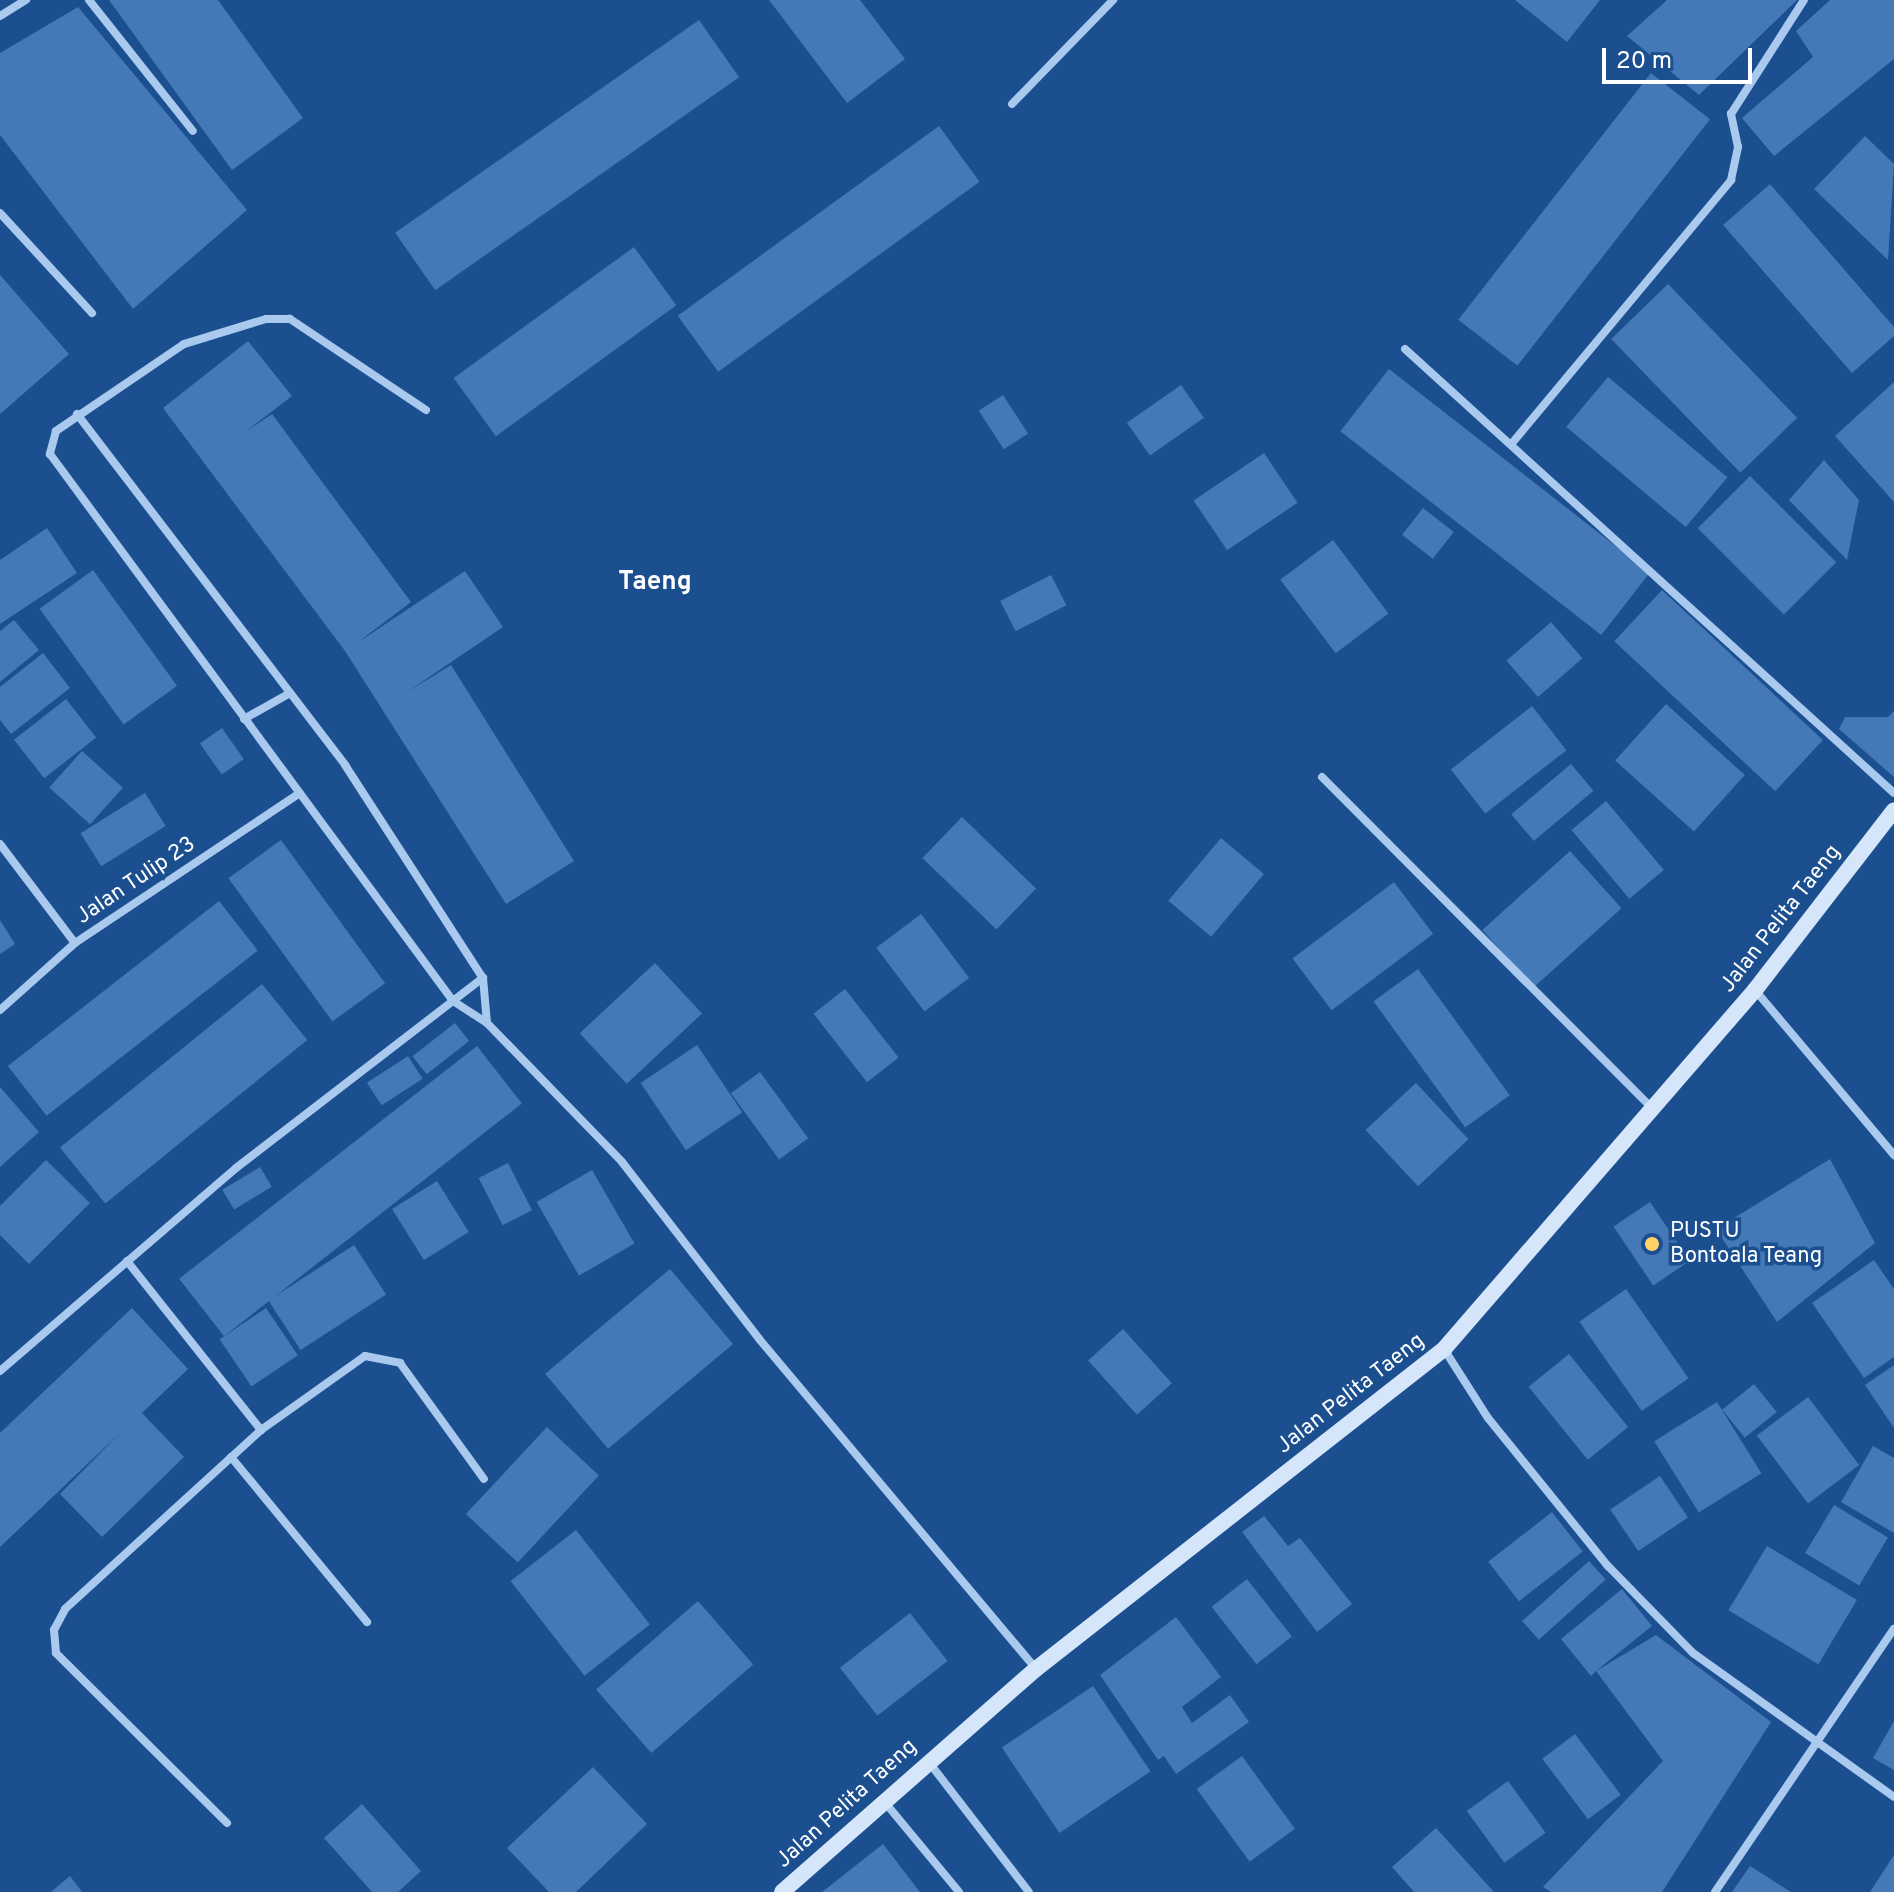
<!DOCTYPE html>
<html>
<head>
<meta charset="utf-8">
<style>
	body { margin:0 }
	#map { position:relative; width:1894px; height:1892px; overflow:hidden; background:#1b4f8f; font-family:Overpass,sans-serif }
	div>[style] { position:absolute }
	[style*='--x'] { left:calc(var(--x)*1px); top:calc(var(--y)*1px); width:calc(var(--w)*1px); rotate:calc(var(--a)*1deg) }
	.building>* { inset:0; background:#4478b7; transform-origin:0 0 }
	.street>* { height:8px; margin:-4px; padding:0 4px; transform-origin:4px; border-radius:4px; background:#a9c9ee }
	.secondary>* { height:16px; margin:-8px; padding:0 8px; transform-origin:8px; border-radius:8px; background:#d6e6fa }
	.dots>* { width:22px; height:22px; translate:-50% -50%; box-sizing:border-box; border:4px solid #1b4f8f; border-radius:50% }
	span { translate:-50% -50%; white-space:nowrap; text-align:center; line-height:1.15; -webkit-text-stroke:7px #1b4f8f; paint-order:stroke }
	.street-label { font-size:22px; color:#fff }
	.poi-label { font-size:22px; color:#fff }
	.left { translate:0 -50%; text-align:left }
	.quarter-label { font-size:26px; color:#fff; font-weight:700 }
	.scale { position:absolute; left:1602px; top:48px; width:150px; height:36px; box-sizing:border-box; border:4px solid #fff; border-top:0; padding-left:10px; font-size:24px; line-height:28px; white-space:nowrap; color:#fff; -webkit-text-stroke:6px #1b4f8f; paint-order:stroke }
</style>
</head>
<body>
<div id="map">
	<div class="building">
		<i style="clip-path:polygon(109px 0,218px 0,303px 118px,232px 170px)"></i>
		<i style="clip-path:polygon(769px 0,860px 0,905px 59px,847px 103px)"></i>
		<i style="clip-path:polygon(1515px 0,1600px 0,1567px 42px)"></i>
		<i style="clip-path:polygon(1667px 0,1797px 0,1699px 95px,1627px 36px)"></i>
		<i style="clip-path:polygon(1830px 0,1894px 0,1894px 59px,1774px 156px,1742px 118px,1813px 57px,1796px 31px)"></i>
		<i style="clip-path:polygon(78px 7px,247px 210px,133px 309px,0 135px,0 53px)"></i>
		<i style="left:699px;top:20px;width:70px;height:371px;rotate:55deg"></i>
		<i style="left:1651px;top:73px;width:75px;height:313px;rotate:38deg"></i>
		<i style="left:939px;top:126px;width:69px;height:323px;rotate:54deg"></i>
		<i style="clip-path:polygon(1865px 136px,1894px 164px,1888px 260px,1814px 189px)"></i>
		<i style="clip-path:polygon(1770px 184px,1894px 327px,1894px 336px,1852px 373px,1723px 225px)"></i>
		<i style="left:634px;top:247px;width:72px;height:223px;rotate:54deg"></i>
		<i style="clip-path:polygon(0 275px,69px 354px,0 414px)"></i>
		<i style="left:1668px;top:284px;width:186px;height:79px;rotate:46deg"></i>
		<i style="clip-path:polygon(248px 341px,292px 396px,244px 433px,272px 414px,411px 602px,357px 643px,465px 571px,503px 627px,407px 692px,451px 665px,574px 861px,506px 904px,345px 651px,163px 408px)"></i>
		<i style="left:1389px;top:369px;width:331px;height:79px;rotate:38deg"></i>
		<i style="left:1608px;top:377px;width:156px;height:65px;rotate:40deg"></i>
		<i style="clip-path:polygon(1894px 382px,1894px 502px,1835px 436px)"></i>
		<i style="left:1181px;top:385px;width:40px;height:66px;rotate:55deg"></i>
		<i style="left:1003px;top:395px;width:46px;height:29px;rotate:57deg"></i>
		<i style="left:1264px;top:453px;width:60px;height:85px;rotate:56deg"></i>
		<i style="clip-path:polygon(1824px 460px,1859px 500px,1847px 560px,1789px 500px)"></i>
		<i style="left:1750px;top:476px;width:122px;height:74px;rotate:45deg"></i>
		<i style="left:1423px;top:508px;width:39px;height:34px;rotate:38deg"></i>
		<i style="clip-path:polygon(47px 528px,77px 573px,0 624px,0 560px)"></i>
		<i style="left:1333px;top:540px;width:92px;height:66px;rotate:53deg"></i>
		<i style="left:93px;top:570px;width:143px;height:66px;rotate:54deg"></i>
		<i style="left:1051px;top:575px;width:34px;height:57px;rotate:63deg"></i>
		<i style="left:1662px;top:590px;width:220px;height:70px;rotate:43deg"></i>
		<i style="clip-path:polygon(14px 620px,39px 650px,0 682px,0 631px)"></i>
		<i style="left:1551px;top:622px;width:48px;height:59px;rotate:49deg"></i>
		<i style="clip-path:polygon(43px 653px,70px 688px,11px 734px,0 720px,0 687px)"></i>
		<i style="left:66px;top:699px;width:49px;height:66px;rotate:52deg"></i>
		<i style="left:1666px;top:704px;width:106px;height:76px;rotate:42deg"></i>
		<i style="left:1532px;top:706px;width:56px;height:103px;rotate:52deg"></i>
		<i style="clip-path:polygon(1894px 711px,1894px 777px,1839px 729px,1845px 717px,1888px 717px)"></i>
		<i style="left:222px;top:728px;width:38px;height:27px;rotate:55deg"></i>
		<i style="left:82px;top:751px;width:55px;height:49px;rotate:42deg"></i>
		<i style="left:1571px;top:764px;width:35px;height:78px;rotate:50deg"></i>
		<i style="left:145px;top:793px;width:39px;height:76px;rotate:58deg"></i>
		<i style="left:1606px;top:801px;width:90px;height:45px;rotate:50deg"></i>
		<i style="left:962px;top:817px;width:103px;height:57px;rotate:44deg"></i>
		<i style="left:1221px;top:838px;width:56px;height:82px;rotate:40deg"></i>
		<i style="left:281px;top:840px;width:177px;height:65px;rotate:54deg"></i>
		<i style="left:1570px;top:851px;width:77px;height:118px;rotate:48deg"></i>
		<i style="left:1394px;top:882px;width:65px;height:127px;rotate:53deg"></i>
		<i style="left:219px;top:901px;width:63px;height:268px;rotate:52deg"></i>
		<i style="left:921px;top:914px;width:80px;height:56px;rotate:53deg"></i>
		<i style="clip-path:polygon(0 920px,15px 944px,0 954px)"></i>
		<i style="left:655px;top:963px;width:69px;height:103px;rotate:47deg"></i>
		<i style="left:1418px;top:969px;width:156px;height:55px;rotate:54deg"></i>
		<i style="left:262px;top:984px;width:72px;height:260px;rotate:51deg"></i>
		<i style="left:845px;top:989px;width:87px;height:40px;rotate:52deg"></i>
		<i style="left:455px;top:1023px;width:23px;height:54px;rotate:52deg"></i>
		<i style="left:697px;top:1045px;width:81px;height:68px;rotate:56deg"></i>
		<i style="left:477px;top:1046px;width:73px;height:378px;rotate:52deg"></i>
		<i style="left:408px;top:1056px;width:27px;height:49px;rotate:57deg"></i>
		<i style="left:760px;top:1072px;width:82px;height:36px;rotate:54deg"></i>
		<i style="left:1416px;top:1083px;width:77px;height:69px;rotate:47deg"></i>
		<i style="clip-path:polygon(0 1087px,39px 1132px,0 1167px)"></i>
		<i style="clip-path:polygon(1830px 1159px,1875px 1243px,1777px 1322px,1716px 1229px)"></i>
		<i style="clip-path:polygon(46px 1160px,90px 1203px,29px 1264px,0 1235px,0 1206px)"></i>
		<i style="left:508px;top:1163px;width:53px;height:33px;rotate:63deg"></i>
		<i style="left:260px;top:1167px;width:23px;height:44px;rotate:59deg"></i>
		<i style="left:592px;top:1170px;width:85px;height:64px;rotate:60deg"></i>
		<i style="left:437px;top:1181px;width:60px;height:53px;rotate:58deg"></i>
		<i style="left:1650px;top:1202px;width:71px;height:44px;rotate:56deg"></i>
		<i style="left:354px;top:1245px;width:59px;height:102px;rotate:57deg"></i>
		<i style="clip-path:polygon(1874px 1260px,1894px 1289px,1894px 1357px,1864px 1378px,1812px 1303px)"></i>
		<i style="left:670px;top:1269px;width:98px;height:163px;rotate:50deg"></i>
		<i style="left:1626px;top:1289px;width:109px;height:57px;rotate:55deg"></i>
		<i style="clip-path:polygon(132px 1308px,188px 1369px,142px 1413px,184px 1457px,102px 1537px,60px 1494px,120px 1433px,0 1547px,0 1433px)"></i>
		<i style="left:266px;top:1308px;width:57px;height:56px;rotate:56deg"></i>
		<i style="left:1123px;top:1329px;width:73px;height:47px;rotate:48deg"></i>
		<i style="left:1569px;top:1354px;width:94px;height:52px;rotate:51deg"></i>
		<i style="clip-path:polygon(1894px 1365px,1894px 1428px,1865px 1385px)"></i>
		<i style="left:1754px;top:1384px;width:36px;height:41px;rotate:51deg"></i>
		<i style="left:1808px;top:1397px;width:85px;height:64px;rotate:53deg"></i>
		<i style="left:1717px;top:1402px;width:84px;height:74px;rotate:58deg"></i>
		<i style="left:547px;top:1427px;width:71px;height:119px;rotate:43deg"></i>
		<i style="clip-path:polygon(1873px 1446px,1894px 1458px,1894px 1533px,1841px 1502px)"></i>
		<i style="left:1660px;top:1476px;width:50px;height:60px;rotate:56deg"></i>
		<i style="left:1834px;top:1505px;width:63px;height:56px;rotate:31deg"></i>
		<i style="left:1552px;top:1512px;width:50px;height:81px;rotate:52deg"></i>
		<i style="clip-path:polygon(1264px 1516px,1288px 1546px,1300px 1538px,1352px 1604px,1317px 1632px,1242px 1532px)"></i>
		<i style="left:576px;top:1530px;width:120px;height:83px;rotate:52deg"></i>
		<i style="left:1767px;top:1546px;width:105px;height:75px;rotate:31deg"></i>
		<i style="left:1589px;top:1561px;width:25px;height:90px;rotate:48deg"></i>
		<i style="left:1247px;top:1579px;width:73px;height:45px;rotate:52deg"></i>
		<i style="clip-path:polygon(1622px 1589px,1652px 1626px,1596px 1671px,1656px 1635px,1771px 1722px,1662px 1892px,1551px 1892px,1543px 1887px,1663px 1761px,1596px 1671px,1591px 1676px,1561px 1639px)"></i>
		<i style="left:698px;top:1601px;width:84px;height:135px;rotate:49deg"></i>
		<i style="left:910px;top:1613px;width:61px;height:89px;rotate:52deg"></i>
		<i style="clip-path:polygon(1176px 1617px,1221px 1677px,1182px 1707px,1192px 1723px,1230px 1695px,1249px 1722px,1176px 1774px,1164px 1756px,1158px 1760px,1100px 1675px)"></i>
		<i style="left:1093px;top:1686px;width:103px;height:110px;rotate:56deg"></i>
		<i style="clip-path:polygon(1894px 1721px,1894px 1770px,1873px 1758px)"></i>
		<i style="left:1575px;top:1734px;width:76px;height:41px;rotate:53deg"></i>
		<i style="left:1242px;top:1756px;width:90px;height:56px;rotate:54deg"></i>
		<i style="clip-path:polygon(593px 1767px,647px 1824px,576px 1892px,549px 1892px,507px 1848px)"></i>
		<i style="left:1508px;top:1781px;width:64px;height:51px;rotate:54deg"></i>
		<i style="clip-path:polygon(362px 1804px,421px 1871px,398px 1892px,372px 1892px,324px 1838px)"></i>
		<i style="clip-path:polygon(1436px 1828px,1494px 1892px,1414px 1892px,1392px 1867px)"></i>
		<i style="clip-path:polygon(883px 1844px,920px 1892px,822px 1892px)"></i>
		<i style="clip-path:polygon(1894px 1855px,1894px 1892px,1870px 1892px)"></i>
		<i style="clip-path:polygon(1750px 1866px,1791px 1892px,1732px 1892px)"></i>
		<i style="clip-path:polygon(70px 1876px,82px 1892px,51px 1892px)"></i>
	</div>
	<div class="street">
		<i style="--x:89;--y:0;--w:167;--a:51.6"></i>
		<i style="--x:0;--y:16;--w:31;--a:-32"></i>
		<i style="--x:1012;--y:104;--w:145;--a:-45.8"></i>
		<i style="--x:0;--y:213;--w:136;--a:47.4"></i>
		<i style="--x:1405;--y:349;--w:660;--a:42.24"></i>
		<i style="--x:426;--y:410;--w:164;--a:-146.2"></i>
		<i style="--x:290;--y:319;--w:24;--a:180"></i>
		<i style="--x:266;--y:319;--w:86;--a:163"></i>
		<i style="--x:184;--y:344;--w:155;--a:145.8"></i>
		<i style="--x:56;--y:431;--w:24;--a:105"></i>
		<i style="--x:50;--y:454;--w:679;--a:53.62"></i>
		<i style="--x:453;--y:1001;--w:40;--a:32.9"></i>
		<i style="--x:487;--y:1023;--w:194;--a:45.8"></i>
		<i style="--x:622;--y:1162;--w:225;--a:52.2"></i>
		<i style="--x:760;--y:1340;--w:429;--a:50"></i>
		<i style="--x:77;--y:414;--w:442;--a:52.6"></i>
		<i style="--x:345;--y:765;--w:254;--a:57.1"></i>
		<i style="--x:483;--y:978;--w:45;--a:84.9"></i>
		<i style="--x:1513;--y:442;--w:341;--a:-50.2"></i>
		<i style="--x:1731;--y:180;--w:34;--a:-78"></i>
		<i style="--x:1738;--y:147;--w:34;--a:-102"></i>
		<i style="--x:1731;--y:114;--w:135;--a:-57.4"></i>
		<i style="--x:244;--y:719;--w:53;--a:-29.5"></i>
		<i style="--x:1322;--y:777;--w:467;--a:45.1"></i>
		<i style="--x:0;--y:844;--w:124;--a:52.9"></i>
		<i style="--x:1755;--y:990;--w:216;--a:49.9"></i>
		<i style="--x:0;--y:1010;--w:101;--a:-41.8"></i>
		<i style="--x:75;--y:943;--w:270;--a:-33.7"></i>
		<i style="--x:127;--y:1261;--w:216;--a:51.6"></i>
		<i style="--x:1444;--y:1349;--w:82;--a:57.5"></i>
		<i style="--x:1488;--y:1418;--w:191;--a:51"></i>
		<i style="--x:1608;--y:1566;--w:122;--a:45.7"></i>
		<i style="--x:1693;--y:1653;--w:247;--a:35.6"></i>
		<i style="--x:0;--y:1371;--w:311;--a:-40.7"></i>
		<i style="--x:236;--y:1168;--w:312;--a:-37.6"></i>
		<i style="--x:231;--y:1457;--w:214;--a:50.5"></i>
		<i style="--x:928;--y:1761;--w:165;--a:52.4"></i>
		<i style="--x:883;--y:1800;--w:119;--a:50.4"></i>
		<i style="--x:227;--y:1823;--w:241;--a:-135.2"></i>
		<i style="--x:56;--y:1653;--w:23;--a:-95"></i>
		<i style="--x:54;--y:1630;--w:24;--a:-62"></i>
		<i style="--x:65;--y:1609;--w:265;--a:-42.4"></i>
		<i style="--x:261;--y:1430;--w:128;--a:-35.4"></i>
		<i style="--x:365;--y:1356;--w:36;--a:11"></i>
		<i style="--x:400;--y:1363;--w:143;--a:54.1"></i>
		<i style="--x:1715;--y:1892;--w:318;--a:-55.8"></i>
	</div>
	<div class="secondary">
		<i style="--x:782;--y:1892;--w:338;--a:-41.3"></i>
		<i style="--x:1036;--y:1669;--w:519;--a:-38.11"></i>
		<i style="--x:1444;--y:1349;--w:475;--a:-49.1"></i>
		<i style="--x:1755;--y:990;--w:227;--a:-52.3"></i>
	</div>
	<div class="dots">
		<i style="left:1652px;top:1244px;background:#ffd166"></i>
	</div>
	<div class="street-label">
		<span style="left:136px;top:881px;rotate:-34deg">Jalan Tulip 23</span>
		<span style="left:1781px;top:919px;rotate:-52deg">Jalan Pelita Taeng</span>
		<span style="left:1351px;top:1394px;rotate:-38deg">Jalan Pelita Taeng</span>
		<span style="left:847px;top:1804px;rotate:-42deg">Jalan Pelita Taeng</span>
	</div>
	<div class="poi-label">
		<span class="left" style="left:1670px;top:1244px">PUSTU<br>Bontoala Teang</span>
	</div>
	<div class="quarter-label">
		<span style="left:655px;top:583px">Taeng</span>
	</div>
	<div class="scale">20 m</div>
</div>
</body>
</html>
